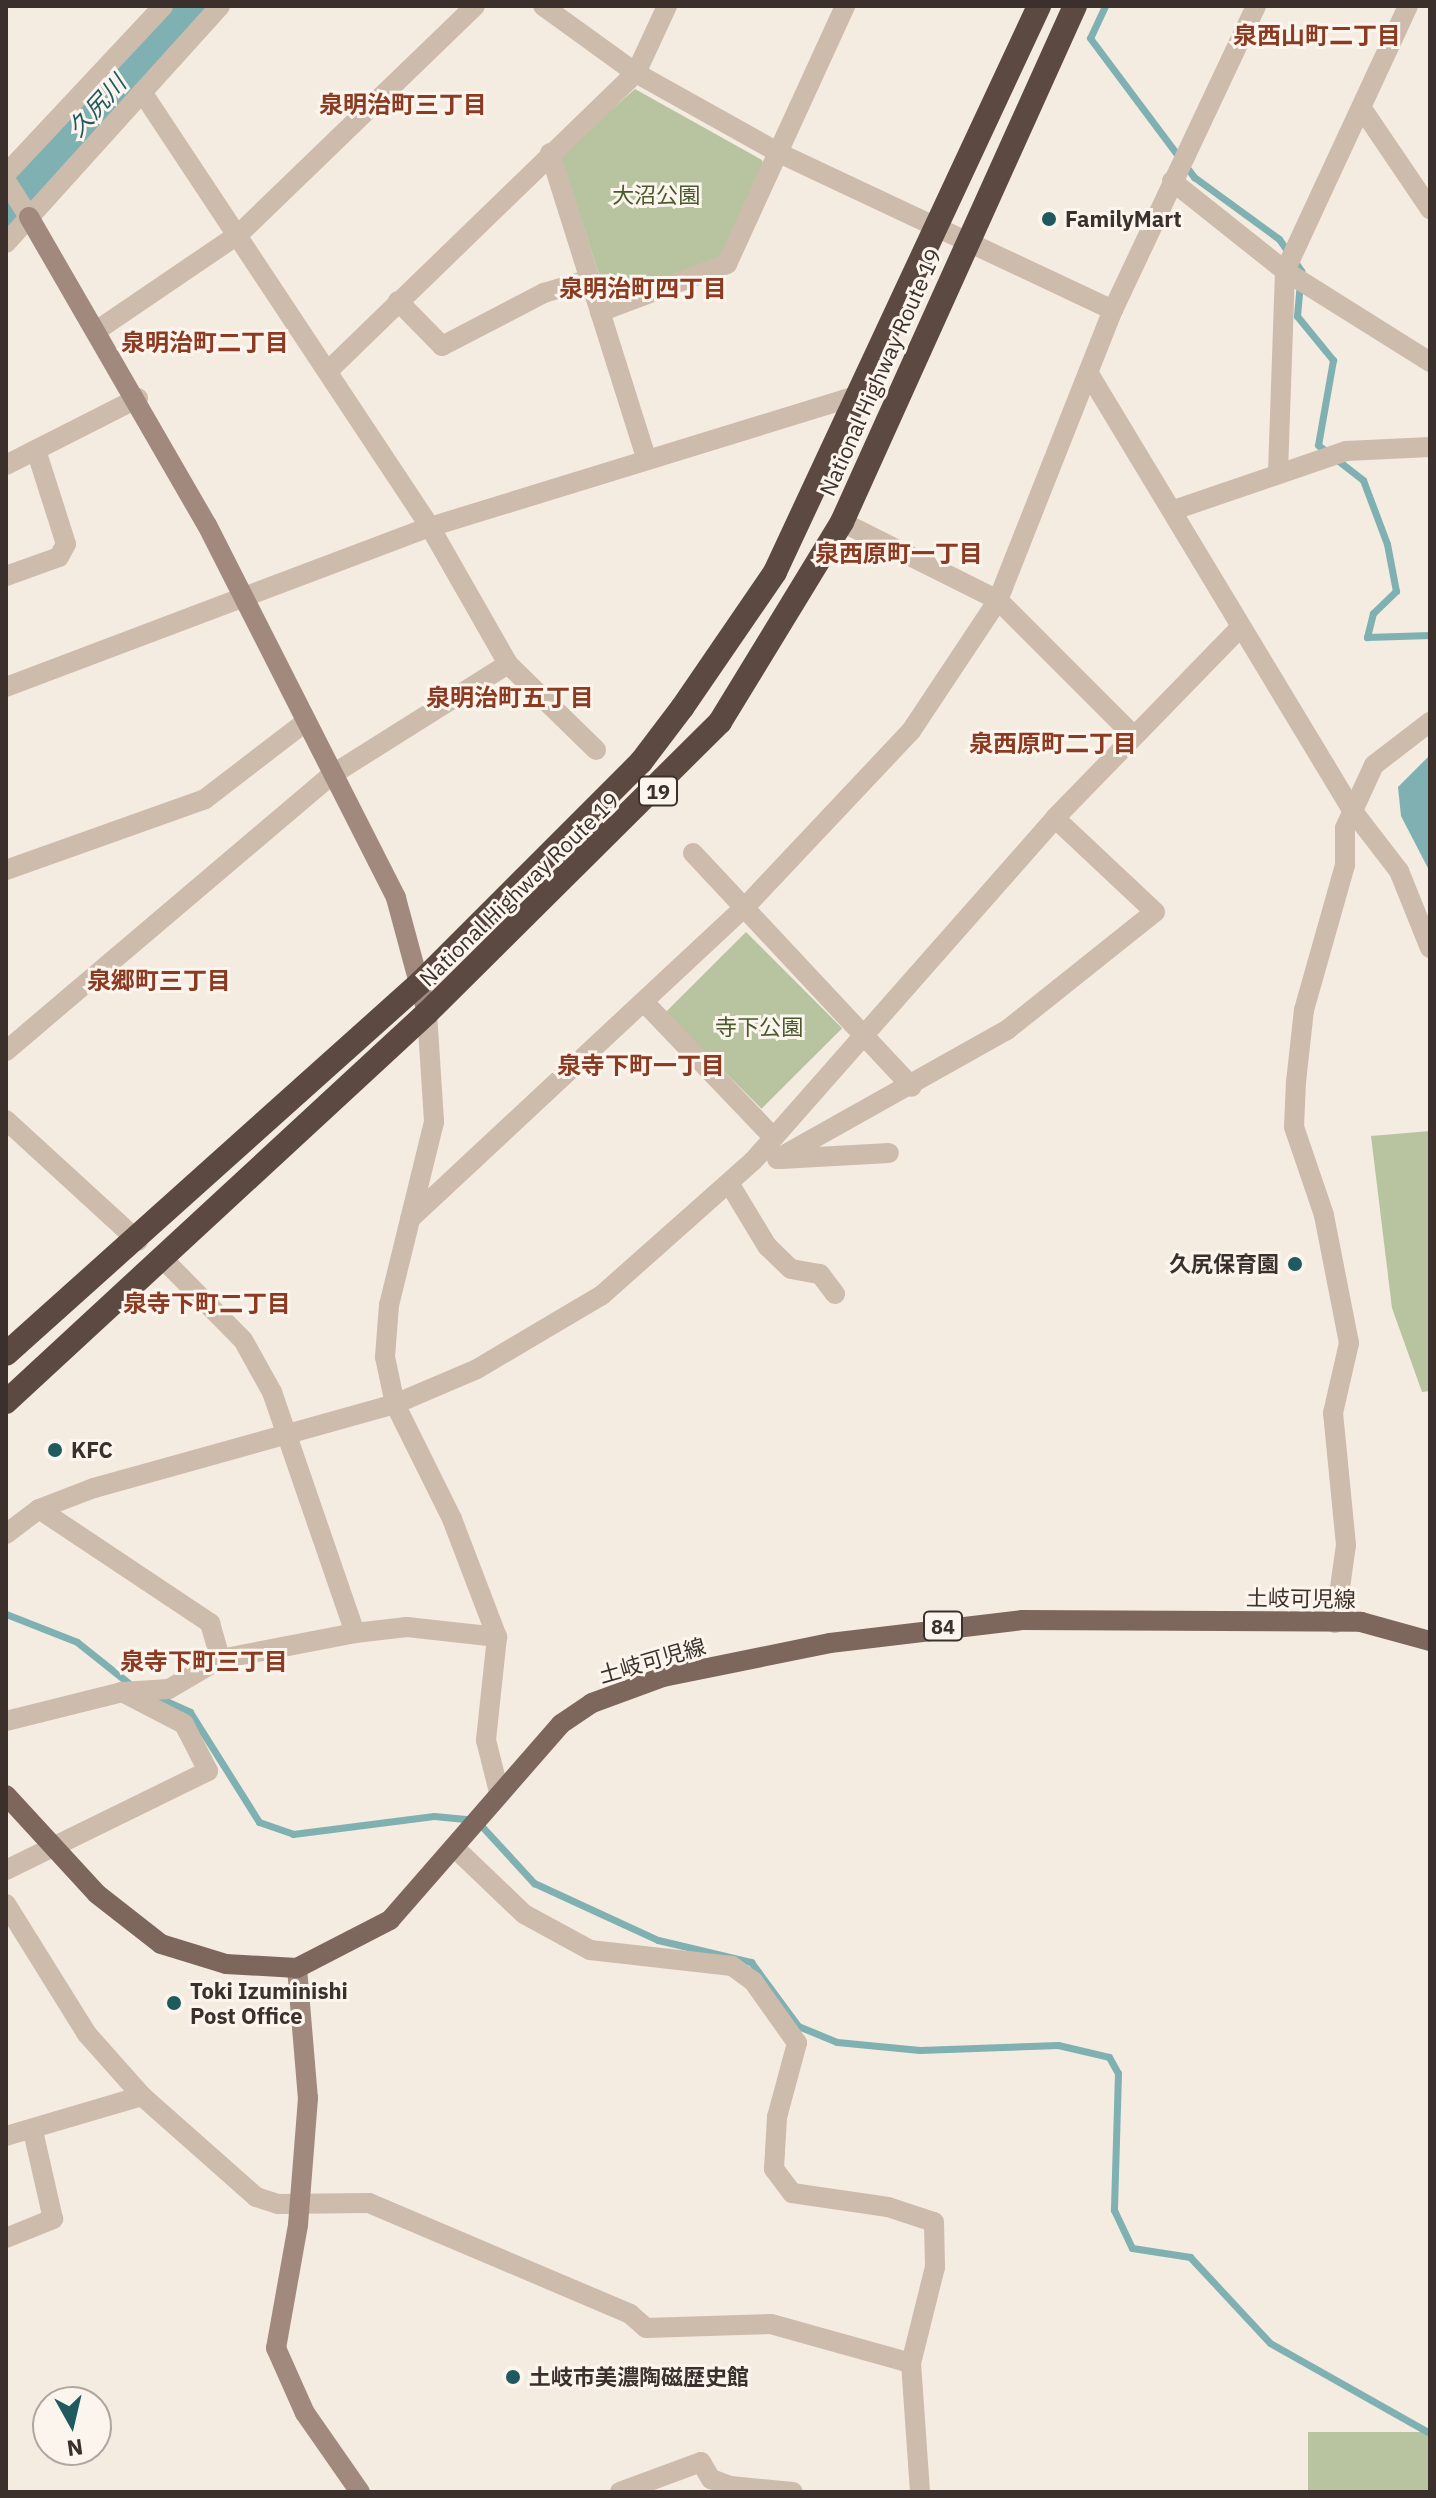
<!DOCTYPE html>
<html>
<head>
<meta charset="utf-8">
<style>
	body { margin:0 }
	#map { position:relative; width:1436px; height:2498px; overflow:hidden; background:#f4ebe1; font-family:"IBM Plex Sans","Noto Sans JP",sans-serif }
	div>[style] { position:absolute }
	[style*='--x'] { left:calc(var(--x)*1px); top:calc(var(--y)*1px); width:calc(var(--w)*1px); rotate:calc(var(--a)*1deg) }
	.green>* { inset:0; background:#b8c4a0; transform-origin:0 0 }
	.water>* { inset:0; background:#7fb0b2 }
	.stream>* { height:7px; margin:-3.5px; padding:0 3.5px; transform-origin:3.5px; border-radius:3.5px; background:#7fb0b2 }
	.river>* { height:40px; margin:-20px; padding:0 20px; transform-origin:20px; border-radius:20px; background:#7fb0b2 }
	.street>* { height:20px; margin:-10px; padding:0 10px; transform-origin:10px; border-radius:10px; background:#cdbbac }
	.secondary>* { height:20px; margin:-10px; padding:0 10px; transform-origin:10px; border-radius:10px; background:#a18a7d }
	.primary>* { height:20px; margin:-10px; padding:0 10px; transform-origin:10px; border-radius:10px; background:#7d675c }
	.highway>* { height:24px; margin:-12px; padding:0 12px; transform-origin:12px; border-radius:12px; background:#5c4a42 }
	.dots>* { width:22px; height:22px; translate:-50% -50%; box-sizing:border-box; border:4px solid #fbf5ee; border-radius:50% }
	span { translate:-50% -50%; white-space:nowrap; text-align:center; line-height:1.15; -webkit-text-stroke:6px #fbf5ee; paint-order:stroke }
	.shield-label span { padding:2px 6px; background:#fbf5ee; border:2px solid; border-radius:6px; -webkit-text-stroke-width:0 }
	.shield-label { font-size:20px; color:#3b302b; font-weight:700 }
	.park-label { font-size:22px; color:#4a5a2e }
	.poi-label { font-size:22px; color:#3b302b; font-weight:700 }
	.left { translate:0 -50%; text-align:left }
	.right { translate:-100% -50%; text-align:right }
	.street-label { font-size:22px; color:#3b302b }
	.neighbourhood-label { font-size:24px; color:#8c3b22; font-weight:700 }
	.water-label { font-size:24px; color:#1f5a5e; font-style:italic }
	.frame { position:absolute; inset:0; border:8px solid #3b302b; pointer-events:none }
	.north { position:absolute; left:32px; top:2386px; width:80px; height:80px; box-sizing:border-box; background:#fbf5ee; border:2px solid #aea6a0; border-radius:50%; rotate:172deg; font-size:22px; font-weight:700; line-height:32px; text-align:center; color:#3b302b }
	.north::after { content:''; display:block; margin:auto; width:28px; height:36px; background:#1f5a5e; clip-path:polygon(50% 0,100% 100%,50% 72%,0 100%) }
</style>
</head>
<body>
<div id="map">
	<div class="green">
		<i style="clip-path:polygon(635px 89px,762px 160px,765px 170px,721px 259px,608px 302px,560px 155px)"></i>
		<i style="left:746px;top:932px;width:136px;height:114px;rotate:45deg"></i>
		<i style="clip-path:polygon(1430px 1131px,1430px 1391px,1422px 1392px,1392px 1308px,1371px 1136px)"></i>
		<i style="left:1308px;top:2432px;width:122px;height:60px"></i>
	</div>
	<div class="water">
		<i style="clip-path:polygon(1430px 755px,1430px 872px,1401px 816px,1398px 787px)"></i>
	</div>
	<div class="stream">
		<i style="--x:1105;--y:6;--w:35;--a:115"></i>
		<i style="--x:1090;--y:38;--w:174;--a:53.2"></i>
		<i style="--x:1194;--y:177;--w:105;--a:36.1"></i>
		<i style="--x:1279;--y:239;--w:39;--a:55"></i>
		<i style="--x:1301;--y:271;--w:45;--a:95.1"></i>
		<i style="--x:1297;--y:316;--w:57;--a:50.7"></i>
		<i style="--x:1333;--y:360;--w:86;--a:100"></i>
		<i style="--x:1318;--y:445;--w:57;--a:37.9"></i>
		<i style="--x:1363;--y:480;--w:68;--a:69.4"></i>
		<i style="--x:1387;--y:544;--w:48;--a:79.2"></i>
		<i style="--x:1396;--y:591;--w:32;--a:136"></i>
		<i style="--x:1373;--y:613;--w:25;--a:104"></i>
		<i style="--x:1367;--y:637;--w:63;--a:-1.8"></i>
		<i style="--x:6;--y:1614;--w:76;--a:21.5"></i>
		<i style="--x:77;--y:1642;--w:69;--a:38.5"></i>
		<i style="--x:157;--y:1697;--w:36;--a:24"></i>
		<i style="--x:190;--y:1712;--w:130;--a:57.9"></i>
		<i style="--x:259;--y:1822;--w:36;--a:19"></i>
		<i style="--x:293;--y:1834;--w:142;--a:-7.3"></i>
		<i style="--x:434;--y:1816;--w:42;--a:5.4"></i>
		<i style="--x:476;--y:1820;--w:86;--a:47.4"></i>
		<i style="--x:534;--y:1883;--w:136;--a:24.7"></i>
		<i style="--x:658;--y:1940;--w:96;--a:13.3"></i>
		<i style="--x:751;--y:1962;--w:79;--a:53.7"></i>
		<i style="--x:798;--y:2026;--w:42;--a:22.3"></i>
		<i style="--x:837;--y:2042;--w:83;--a:5.5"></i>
		<i style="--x:920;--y:2050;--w:138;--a:-2.1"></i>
		<i style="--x:1058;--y:2045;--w:52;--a:13.2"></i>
		<i style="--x:1109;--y:2057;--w:18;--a:61"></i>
		<i style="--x:1118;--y:2073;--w:137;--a:91.7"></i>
		<i style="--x:1114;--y:2210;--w:42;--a:64.7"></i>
		<i style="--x:1132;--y:2248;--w:59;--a:8.8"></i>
		<i style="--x:1190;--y:2257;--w:117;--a:47.1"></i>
		<i style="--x:1270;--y:2343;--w:184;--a:29.4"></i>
	</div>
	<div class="river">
		<i style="--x:6;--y:206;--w:271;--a:-47.5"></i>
	</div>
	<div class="street">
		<i style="--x:543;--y:6;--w:115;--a:35.8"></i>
		<i style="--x:636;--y:73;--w:164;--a:29.2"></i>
		<i style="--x:779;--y:153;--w:369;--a:25.2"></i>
		<i style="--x:142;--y:92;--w:522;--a:56.49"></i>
		<i style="--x:430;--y:527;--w:158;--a:60.3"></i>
		<i style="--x:508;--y:664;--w:123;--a:44.3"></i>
		<i style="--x:1363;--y:110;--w:120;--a:55.9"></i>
		<i style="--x:550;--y:153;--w:322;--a:72.5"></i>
		<i style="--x:6;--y:174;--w:230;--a:-46.9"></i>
		<i style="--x:6;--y:181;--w:43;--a:57.4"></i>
		<i style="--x:1172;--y:181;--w:144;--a:38.5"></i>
		<i style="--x:1285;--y:271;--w:171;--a:32.1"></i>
		<i style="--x:6;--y:243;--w:319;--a:-47.9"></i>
		<i style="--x:398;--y:301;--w:63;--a:45.6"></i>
		<i style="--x:442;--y:346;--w:115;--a:-27.5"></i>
		<i style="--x:544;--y:293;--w:48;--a:-16.9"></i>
		<i style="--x:600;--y:312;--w:136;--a:-20.7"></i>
		<i style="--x:727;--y:264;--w:284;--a:-65.4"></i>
		<i style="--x:99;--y:329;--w:169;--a:-34.2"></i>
		<i style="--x:239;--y:234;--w:328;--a:-44"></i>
		<i style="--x:328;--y:371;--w:429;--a:-44.1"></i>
		<i style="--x:636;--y:73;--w:74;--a:-65.2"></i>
		<i style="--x:1089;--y:374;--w:509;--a:58.9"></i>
		<i style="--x:1352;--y:810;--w:77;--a:52.4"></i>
		<i style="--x:1399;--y:871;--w:83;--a:68.1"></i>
		<i style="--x:6;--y:465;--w:148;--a:-26.9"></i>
		<i style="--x:1278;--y:472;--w:201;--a:-88"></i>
		<i style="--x:1285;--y:271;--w:292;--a:-65.1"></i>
		<i style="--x:1174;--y:510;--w:182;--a:-18.9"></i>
		<i style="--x:1346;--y:451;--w:84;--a:-2.7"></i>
		<i style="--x:842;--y:522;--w:174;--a:26.6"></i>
		<i style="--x:998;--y:600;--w:191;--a:45"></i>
		<i style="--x:6;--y:576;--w:56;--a:-19.7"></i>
		<i style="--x:59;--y:557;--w:15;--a:-62"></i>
		<i style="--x:66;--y:544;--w:99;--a:-107.7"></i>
		<i style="--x:6;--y:687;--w:453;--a:-20.7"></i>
		<i style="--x:430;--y:527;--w:447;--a:-17.1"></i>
		<i style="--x:693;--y:853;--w:320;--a:46.9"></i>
		<i style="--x:6;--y:870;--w:211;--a:-19.6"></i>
		<i style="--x:205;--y:799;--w:125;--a:-37.5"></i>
		<i style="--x:644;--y:1002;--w:182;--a:46.3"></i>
		<i style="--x:427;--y:1013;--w:109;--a:86.3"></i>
		<i style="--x:434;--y:1122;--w:188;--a:103.8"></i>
		<i style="--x:389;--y:1305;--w:52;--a:94.4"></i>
		<i style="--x:385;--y:1357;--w:48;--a:78"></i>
		<i style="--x:395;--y:1404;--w:128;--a:63.6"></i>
		<i style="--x:452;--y:1519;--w:126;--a:69.1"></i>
		<i style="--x:497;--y:1637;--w:104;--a:96.1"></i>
		<i style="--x:486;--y:1740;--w:54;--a:76"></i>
		<i style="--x:6;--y:1051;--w:425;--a:-40.3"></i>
		<i style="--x:330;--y:776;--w:210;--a:-32.2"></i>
		<i style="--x:6;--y:1120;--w:179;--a:42.5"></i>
		<i style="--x:777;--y:1159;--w:264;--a:-29.3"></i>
		<i style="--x:1007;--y:1030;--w:189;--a:-38.6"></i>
		<i style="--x:1155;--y:912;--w:137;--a:-136.8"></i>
		<i style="--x:781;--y:1159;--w:108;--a:-3.2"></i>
		<i style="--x:729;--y:1183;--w:74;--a:58.9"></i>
		<i style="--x:767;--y:1246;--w:33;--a:44"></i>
		<i style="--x:791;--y:1269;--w:29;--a:10"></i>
		<i style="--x:820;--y:1274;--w:25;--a:53"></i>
		<i style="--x:410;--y:1219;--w:459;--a:-43"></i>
		<i style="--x:746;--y:906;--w:241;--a:-46.7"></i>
		<i style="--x:911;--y:731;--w:157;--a:-56.4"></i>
		<i style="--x:998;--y:600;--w:312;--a:-68.4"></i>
		<i style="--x:1113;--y:310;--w:336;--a:-64.8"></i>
		<i style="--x:164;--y:1260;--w:112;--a:45.4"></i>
		<i style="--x:243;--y:1340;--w:60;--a:60.9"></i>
		<i style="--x:272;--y:1392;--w:255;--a:71"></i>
		<i style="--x:39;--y:1509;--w:206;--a:33.7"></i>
		<i style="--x:210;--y:1623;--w:37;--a:74"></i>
		<i style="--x:6;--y:1534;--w:41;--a:-37.1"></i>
		<i style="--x:39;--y:1509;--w:59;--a:-20.9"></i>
		<i style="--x:94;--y:1488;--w:313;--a:-15.6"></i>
		<i style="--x:395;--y:1404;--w:89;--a:-23.1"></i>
		<i style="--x:477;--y:1369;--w:145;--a:-30.6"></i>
		<i style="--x:602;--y:1295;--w:202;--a:-41.6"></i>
		<i style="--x:753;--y:1161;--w:457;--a:-48.6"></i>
		<i style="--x:1055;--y:818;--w:264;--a:-45.8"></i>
		<i style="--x:1335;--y:1623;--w:79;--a:-82"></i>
		<i style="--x:1346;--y:1545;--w:133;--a:-95.6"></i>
		<i style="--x:1333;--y:1413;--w:72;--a:-77.1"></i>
		<i style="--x:1349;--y:1343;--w:130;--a:-101.1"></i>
		<i style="--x:1324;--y:1215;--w:93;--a:-108.8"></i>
		<i style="--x:1294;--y:1127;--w:45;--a:-87.5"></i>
		<i style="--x:1296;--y:1082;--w:72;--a:-83.7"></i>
		<i style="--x:1304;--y:1010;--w:151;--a:-74.2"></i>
		<i style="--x:1345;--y:865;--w:37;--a:-90"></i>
		<i style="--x:1345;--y:828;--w:69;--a:-65.3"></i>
		<i style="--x:1374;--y:765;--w:71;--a:-37.5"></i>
		<i style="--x:6;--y:1721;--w:120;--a:-14"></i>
		<i style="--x:122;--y:1692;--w:47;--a:-3.7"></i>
		<i style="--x:169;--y:1689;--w:59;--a:-30.5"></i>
		<i style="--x:220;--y:1659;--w:137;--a:-10.9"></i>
		<i style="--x:355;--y:1633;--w:52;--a:-6.6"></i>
		<i style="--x:407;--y:1627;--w:91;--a:6.3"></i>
		<i style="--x:455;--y:1848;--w:95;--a:43.7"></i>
		<i style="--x:524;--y:1914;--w:75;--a:28.6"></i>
		<i style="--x:590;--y:1950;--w:143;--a:6.4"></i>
		<i style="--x:732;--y:1966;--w:26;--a:36"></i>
		<i style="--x:753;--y:1981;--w:76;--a:54.6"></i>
		<i style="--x:797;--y:2043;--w:77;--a:105.1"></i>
		<i style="--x:777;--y:2117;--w:52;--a:93.3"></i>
		<i style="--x:774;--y:2169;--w:30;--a:53"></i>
		<i style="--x:792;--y:2193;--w:97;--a:8.3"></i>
		<i style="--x:888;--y:2207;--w:48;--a:18.1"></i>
		<i style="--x:934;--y:2222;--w:45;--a:88.7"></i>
		<i style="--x:935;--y:2267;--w:99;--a:104"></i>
		<i style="--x:911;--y:2363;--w:129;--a:86"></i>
		<i style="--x:6;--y:1870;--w:225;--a:-26.1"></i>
		<i style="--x:208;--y:1771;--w:53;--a:-117.1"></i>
		<i style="--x:184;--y:1724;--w:70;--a:-152.7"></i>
		<i style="--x:6;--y:1904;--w:153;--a:58.1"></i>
		<i style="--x:87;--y:2034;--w:83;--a:48.4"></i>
		<i style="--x:142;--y:2096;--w:152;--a:41.5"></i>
		<i style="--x:256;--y:2197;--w:23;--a:18"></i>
		<i style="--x:278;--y:2204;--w:91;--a:-0.6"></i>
		<i style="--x:369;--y:2203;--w:284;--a:23"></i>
		<i style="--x:630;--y:2314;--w:21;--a:41"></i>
		<i style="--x:646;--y:2328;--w:125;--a:-1.8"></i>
		<i style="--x:771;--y:2324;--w:145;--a:15.6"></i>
		<i style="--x:6;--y:2136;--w:142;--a:-16.4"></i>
		<i style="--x:6;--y:2238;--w:51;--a:-22"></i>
		<i style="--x:53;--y:2219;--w:90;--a:-102.8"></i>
		<i style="--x:620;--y:2492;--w:86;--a:-20.3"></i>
		<i style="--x:701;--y:2462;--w:20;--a:60"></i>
		<i style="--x:711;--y:2479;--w:20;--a:20"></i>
		<i style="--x:730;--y:2486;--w:63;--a:5.4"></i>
	</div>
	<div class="secondary">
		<i style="--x:29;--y:217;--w:356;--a:60"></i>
		<i style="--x:207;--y:525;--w:418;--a:63.1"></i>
		<i style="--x:396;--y:898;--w:119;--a:74.9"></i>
		<i style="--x:297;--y:1968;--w:130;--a:85.2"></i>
		<i style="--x:308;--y:2098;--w:127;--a:94.5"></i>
		<i style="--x:298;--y:2225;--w:125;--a:100.1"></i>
		<i style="--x:276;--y:2348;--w:71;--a:66"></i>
		<i style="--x:305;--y:2413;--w:96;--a:55.2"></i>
	</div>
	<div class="primary">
		<i style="--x:6;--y:1795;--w:134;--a:47.4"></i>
		<i style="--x:97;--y:1894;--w:81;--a:38"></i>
		<i style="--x:161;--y:1944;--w:68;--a:17.1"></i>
		<i style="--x:226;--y:1964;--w:71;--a:3.2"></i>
		<i style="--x:297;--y:1968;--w:105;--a:-27.3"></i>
		<i style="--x:390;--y:1920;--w:260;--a:-48.9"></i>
		<i style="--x:561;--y:1724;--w:37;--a:-34"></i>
		<i style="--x:592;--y:1703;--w:76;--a:-20.1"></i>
		<i style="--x:663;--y:1677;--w:170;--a:-11.5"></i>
		<i style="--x:830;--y:1643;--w:193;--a:-6.8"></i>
		<i style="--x:1022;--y:1620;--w:339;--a:0.3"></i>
		<i style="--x:1361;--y:1622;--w:72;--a:15.4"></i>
	</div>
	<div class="highway">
		<i style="--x:6;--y:1354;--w:557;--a:-41.87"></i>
		<i style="--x:421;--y:982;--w:311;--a:-45"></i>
		<i style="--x:641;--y:762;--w:68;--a:-52.8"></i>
		<i style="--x:682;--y:708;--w:165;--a:-55.6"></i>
		<i style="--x:775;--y:572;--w:625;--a:-64.99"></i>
		<i style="--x:6;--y:1402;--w:573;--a:-42.74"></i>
		<i style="--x:427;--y:1013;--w:413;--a:-44.8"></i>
		<i style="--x:720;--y:722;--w:234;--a:-58.6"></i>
		<i style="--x:842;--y:522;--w:566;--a:-65.7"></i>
	</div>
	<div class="dots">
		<i style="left:1049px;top:219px;background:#1f5a5e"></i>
		<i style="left:1295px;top:1264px;background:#1f5a5e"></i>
		<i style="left:55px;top:1450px;background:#1f5a5e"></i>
		<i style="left:174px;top:2003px;background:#1f5a5e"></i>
		<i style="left:513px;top:2377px;background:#1f5a5e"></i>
	</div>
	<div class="shield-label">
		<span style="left:658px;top:791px">19</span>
		<span style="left:943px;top:1626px">84</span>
	</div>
	<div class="park-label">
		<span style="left:656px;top:195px">大沼公園</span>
		<span style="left:759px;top:1027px">寺下公園</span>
	</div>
	<div class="poi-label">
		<span class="left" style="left:1065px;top:219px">FamilyMart</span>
		<span class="right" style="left:1279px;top:1264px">久尻保育園</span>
		<span class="left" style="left:71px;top:1450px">KFC</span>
		<span class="left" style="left:190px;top:2003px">Toki Izuminishi<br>Post Office</span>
		<span class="left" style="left:529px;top:2377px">土岐市美濃陶磁歴史館</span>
	</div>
	<div class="street-label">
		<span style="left:880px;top:372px;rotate:-66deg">National Highway Route 19</span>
		<span style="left:519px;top:889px;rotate:-44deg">National Highway Route 19</span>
		<span style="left:1301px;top:1598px;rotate:1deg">土岐可児線</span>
		<span style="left:652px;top:1660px;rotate:-16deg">土岐可児線</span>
	</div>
	<div class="neighbourhood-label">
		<span style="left:1317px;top:36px">泉西山町二丁目</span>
		<span style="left:403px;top:105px">泉明治町三丁目</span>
		<span style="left:643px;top:289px">泉明治町四丁目</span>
		<span style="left:205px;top:343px">泉明治町二丁目</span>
		<span style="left:899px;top:554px">泉西原町一丁目</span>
		<span style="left:510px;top:698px">泉明治町五丁目</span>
		<span style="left:1053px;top:744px">泉西原町二丁目</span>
		<span style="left:159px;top:981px">泉郷町三丁目</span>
		<span style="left:641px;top:1066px">泉寺下町一丁目</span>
		<span style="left:207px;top:1304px">泉寺下町二丁目</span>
		<span style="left:204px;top:1662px">泉寺下町三丁目</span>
	</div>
	<div class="water-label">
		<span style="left:97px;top:106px;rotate:-48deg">久尻川</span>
	</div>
	<div class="frame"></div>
	<div class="north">N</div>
</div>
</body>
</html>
